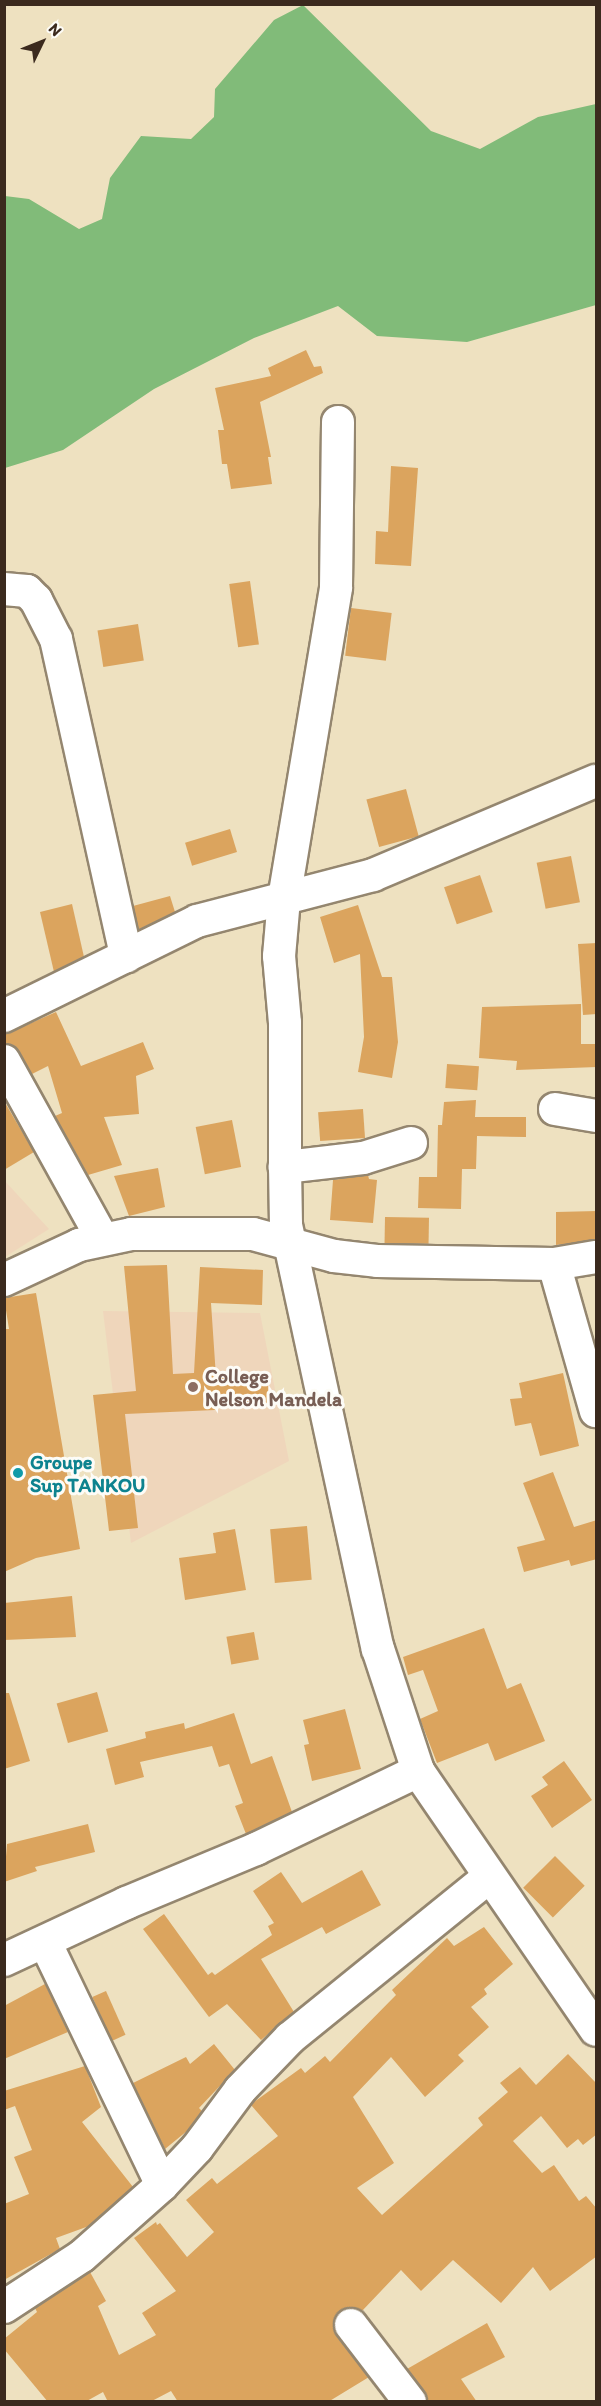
<!DOCTYPE html>
<html>
<head>
<meta charset="utf-8">
<style>
	body { margin:0 }
	#map { position:relative; width:601px; height:2406px; overflow:hidden; background:#eee1c0; font-family:Itim,sans-serif }
	div>[style] { position:absolute }
	[style*='--x'] { left:calc(var(--x)*1px); top:calc(var(--y)*1px); width:calc(var(--w)*1px); rotate:calc(var(--a)*1deg) }
	.built>* { inset:0; background:#efd6bb }
	.forest>* { inset:0; background:#81bb79 }
	.building>* { inset:0; background:#dba45e; transform-origin:0 0 }
	.roads { filter:drop-shadow(2px 0 #94866f) drop-shadow(-2px 0 #94866f) drop-shadow(0 2px #94866f) drop-shadow(0 -2px #94866f) }
	.minor>* { height:32px; margin:-16px; padding:0 16px; transform-origin:16px; border-radius:16px; background:#fff }
	.dots>* { width:16px; height:16px; translate:-50% -50%; box-sizing:border-box; border:3px solid #fdfcf7; border-radius:50% }
	span { translate:-50% -50%; white-space:nowrap; text-align:center; line-height:1.15; -webkit-text-stroke:6px #fdfcf7; paint-order:stroke }
	.education-label { font-size:20px; color:#785e54; font-weight:700 }
	.left { translate:0 -50%; text-align:left }
	.culture-label { font-size:20px; color:#0d838f; font-weight:700 }
	.frame { position:absolute; inset:0; border:6px solid #3b2a1e; pointer-events:none }
	.north { position:absolute; left:12px; top:12px; width:60px; height:60px; -webkit-text-stroke:4px #fdfcf7; paint-order:stroke; rotate:47deg; font-size:16px; font-weight:700; line-height:24px; text-align:center; color:#3b2a1e }
	.north::after { content:''; display:block; margin:auto; width:21px; height:27px; background:#3b2a1e; clip-path:polygon(50% 0,100% 100%,50% 72%,0 100%) }
</style>
</head>
<body>
<div id="map">
	<div class="built">
		<i style="clip-path:polygon(4px 1180px,49px 1229px,5px 1257px,4px 1257px)"></i>
		<i style="clip-path:polygon(103px 1311px,260px 1313px,289px 1461px,131px 1543px)"></i>
	</div>
	<div class="forest">
		<i style="clip-path:polygon(303px 5px,431px 131px,480px 149px,538px 117px,596px 104px,596px 305px,467px 342px,377px 336px,338px 306px,254px 338px,154px 389px,63px 450px,5px 468px,5px 196px,29px 199px,79px 229px,102px 219px,110px 178px,141px 136px,191px 139px,214px 117px,215px 89px,274px 20px)"></i>
	</div>
	<div class="building">
		<i style="clip-path:polygon(306px 350px,314px 367px,321px 366px,323px 373px,260px 402px,271px 457px,268px 457px,272px 484px,231px 489px,227px 464px,222px 464px,218px 430px,224px 430px,215px 388px,271px 376px,268px 368px)"></i>
		<i style="clip-path:polygon(391px 466px,418px 468px,411px 566px,375px 564px,376px 531px,388px 532px)"></i>
		<i style="left:250px;top:581px;width:64px;height:21px;rotate:82deg"></i>
		<i style="left:351px;top:608px;width:41px;height:48px;rotate:7deg"></i>
		<i style="left:138px;top:624px;width:37px;height:41px;rotate:81deg"></i>
		<i style="left:406px;top:789px;width:49px;height:41px;rotate:75deg"></i>
		<i style="left:230px;top:829px;width:24px;height:47px;rotate:73deg"></i>
		<i style="left:571px;top:856px;width:47px;height:35px;rotate:79deg"></i>
		<i style="left:480px;top:875px;width:39px;height:38px;rotate:71deg"></i>
		<i style="clip-path:polygon(170px 896px,175px 912px,139px 930px,133px 906px)"></i>
		<i style="clip-path:polygon(72px 904px,84px 957px,54px 972px,40px 912px)"></i>
		<i style="clip-path:polygon(358px 905px,382px 977px,392px 977px,398px 1042px,392px 1078px,358px 1072px,364px 1037px,360px 954px,334px 963px,320px 917px)"></i>
		<i style="clip-path:polygon(597px 943px,597px 1014px,583px 1015px,578px 944px)"></i>
		<i style="clip-path:polygon(581px 1004px,581px 1044px,597px 1044px,597px 1067px,516px 1070px,517px 1061px,479px 1058px,482px 1007px)"></i>
		<i style="clip-path:polygon(56px 1012px,81px 1066px,143px 1042px,154px 1069px,136px 1076px,139px 1114px,104px 1117px,122px 1165px,88px 1175px,55px 1116px,62px 1113px,48px 1066px,32px 1074px,19px 1052px,4px 1043px,4px 1035px)"></i>
		<i style="left:447px;top:1064px;width:32px;height:24px;rotate:4deg"></i>
		<i style="clip-path:polygon(476px 1100px,475px 1117px,526px 1117px,526px 1137px,477px 1136px,476px 1169px,462px 1169px,461px 1209px,418px 1208px,419px 1177px,437px 1177px,438px 1125px,442px 1125px,444px 1102px)"></i>
		<i style="clip-path:polygon(4px 1101px,34px 1152px,4px 1170px)"></i>
		<i style="left:363px;top:1109px;width:29px;height:45px;rotate:86deg"></i>
		<i style="left:232px;top:1120px;width:48px;height:37px;rotate:79deg"></i>
		<i style="clip-path:polygon(158px 1168px,165px 1207px,129px 1216px,114px 1176px)"></i>
		<i style="clip-path:polygon(368px 1175px,369px 1179px,377px 1180px,373px 1223px,330px 1220px,333px 1180px)"></i>
		<i style="clip-path:polygon(597px 1211px,597px 1240px,556px 1245px,556px 1212px)"></i>
		<i style="left:385px;top:1217px;width:44px;height:26px;rotate:1deg"></i>
		<i style="clip-path:polygon(167px 1265px,173px 1374px,194px 1373px,200px 1267px,263px 1270px,262px 1305px,211px 1303px,216px 1377px,267px 1374px,269px 1403px,215px 1407px,215px 1410px,125px 1414px,138px 1528px,109px 1531px,93px 1395px,136px 1391px,124px 1266px)"></i>
		<i style="clip-path:polygon(36px 1293px,80px 1549px,36px 1558px,4px 1572px,4px 1329px,9px 1329px,4px 1298px)"></i>
		<i style="clip-path:polygon(563px 1373px,579px 1446px,540px 1456px,531px 1423px,515px 1426px,510px 1399px,522px 1398px,519px 1383px)"></i>
		<i style="clip-path:polygon(553px 1472px,574px 1527px,597px 1520px,597px 1559px,571px 1566px,569px 1560px,524px 1572px,517px 1547px,545px 1540px,523px 1483px)"></i>
		<i style="left:307px;top:1526px;width:54px;height:37px;rotate:85deg"></i>
		<i style="clip-path:polygon(235px 1529px,246px 1590px,185px 1600px,179px 1558px,216px 1553px,213px 1533px)"></i>
		<i style="clip-path:polygon(72px 1596px,76px 1637px,4px 1640px,4px 1603px)"></i>
		<i style="clip-path:polygon(484px 1628px,507px 1689px,521px 1683px,545px 1741px,495px 1761px,488px 1743px,437px 1763px,420px 1719px,438px 1711px,423px 1670px,408px 1675px,403px 1657px)"></i>
		<i style="left:254px;top:1632px;width:28px;height:28px;rotate:80deg"></i>
		<i style="left:97px;top:1692px;width:41px;height:42px;rotate:74deg"></i>
		<i style="clip-path:polygon(4px 1693px,9px 1693px,30px 1761px,4px 1769px)"></i>
		<i style="clip-path:polygon(345px 1709px,361px 1769px,312px 1781px,304px 1745px,309px 1744px,303px 1720px)"></i>
		<i style="clip-path:polygon(234px 1713px,251px 1764px,272px 1756px,292px 1812px,246px 1834px,235px 1806px,243px 1803px,229px 1764px,219px 1767px,212px 1746px,140px 1762px,144px 1777px,115px 1785px,106px 1749px,146px 1738px,145px 1732px,184px 1723px,185px 1729px)"></i>
		<i style="clip-path:polygon(564px 1761px,592px 1800px,552px 1828px,531px 1796px,548px 1785px,542px 1777px)"></i>
		<i style="clip-path:polygon(88px 1824px,95px 1852px,35px 1867px,37px 1871px,4px 1882px,7px 1844px)"></i>
		<i style="left:555px;top:1856px;width:42px;height:45px;rotate:45deg"></i>
		<i style="clip-path:polygon(362px 1870px,381px 1905px,326px 1934px,322px 1927px,261px 1959px,294px 2012px,261px 2040px,227px 2004px,209px 2017px,143px 1929px,164px 1914px,208px 1975px,212px 1972px,215px 1975px,272px 1935px,268px 1926px,274px 1923px,253px 1891px,281px 1872px,302px 1903px)"></i>
		<i style="clip-path:polygon(484px 1927px,513px 1964px,484px 1989px,487px 1994px,471px 2007px,489px 2027px,458px 2055px,464px 2061px,425px 2097px,391px 2057px,353px 2097px,394px 2163px,357px 2188px,382px 2215px,483px 2125px,478px 2118px,508px 2092px,500px 2083px,520px 2067px,536px 2085px,568px 2054px,597px 2084px,597px 2134px,583px 2145px,578px 2139px,567px 2148px,541px 2116px,513px 2141px,542px 2173px,554px 2165px,579px 2201px,586px 2196px,597px 2209px,597px 2256px,550px 2291px,533px 2267px,501px 2303px,453px 2260px,421px 2291px,401px 2270px,362px 2311px,348px 2307px,335px 2318px,337px 2336px,369px 2377px,328px 2402px,178px 2402px,171px 2391px,150px 2402px,108px 2402px,103px 2392px,85px 2402px,48px 2402px,4px 2349px,4px 2339px,37px 2312px,35px 2308px,90px 2272px,106px 2301px,98px 2306px,119px 2355px,156px 2335px,142px 2313px,176px 2291px,134px 2238px,156px 2222px,157px 2225px,160px 2223px,187px 2257px,214px 2232px,186px 2200px,212px 2178px,217px 2184px,278px 2136px,251px 2105px,254px 2102px,301px 2068px,305px 2073px,325px 2056px,330px 2062px,396px 1995px,392px 1990px,447px 1938px,454px 1946px)"></i>
		<i style="clip-path:polygon(45px 1984px,68px 2032px,4px 2059px,4px 2006px)"></i>
		<i style="left:106px;top:1991px;width:48px;height:15px;rotate:66deg"></i>
		<i style="clip-path:polygon(214px 2044px,235px 2070px,199px 2108px,202px 2111px,187px 2131px,165px 2149px,133px 2083px,186px 2057px,190px 2064px)"></i>
		<i style="clip-path:polygon(85px 2066px,101px 2107px,82px 2122px,133px 2187px,89px 2226px,56px 2238px,60px 2249px,4px 2280px,4px 2204px,29px 2194px,14px 2157px,32px 2150px,15px 2106px,4px 2110px,4px 2091px)"></i>
		<i style="clip-path:polygon(487px 2323px,505px 2357px,461px 2379px,477px 2402px,428px 2402px,407px 2369px)"></i>
	</div>
	<div class="roads">
		<div class="minor">
			<i style="--x:4;--y:589;--w:23;--a:5"></i>
			<i style="--x:27;--y:591;--w:13;--a:45"></i>
			<i style="--x:36;--y:600;--w:44;--a:62.9"></i>
			<i style="--x:56;--y:639;--w:325;--a:77.5"></i>
			<i style="--x:4;--y:1016;--w:215;--a:-26.2"></i>
			<i style="--x:197;--y:921;--w:182;--a:-14.6"></i>
			<i style="--x:373;--y:875;--w:242;--a:-22.9"></i>
			<i style="--x:4;--y:1061;--w:202;--a:61"></i>
			<i style="--x:555;--y:1109;--w:42;--a:9.7"></i>
			<i style="--x:411;--y:1143;--w:50;--a:162.6"></i>
			<i style="--x:363;--y:1158;--w:79;--a:173.4"></i>
			<i style="--x:285;--y:1167;--w:58;--a:89"></i>
			<i style="--x:286;--y:1225;--w:434;--a:77.8"></i>
			<i style="--x:378;--y:1649;--w:128;--a:71.8"></i>
			<i style="--x:418;--y:1771;--w:314;--a:55.5"></i>
			<i style="--x:285;--y:1167;--w:144;--a:-90"></i>
			<i style="--x:285;--y:1023;--w:67;--a:-95.1"></i>
			<i style="--x:279;--y:956;--w:57;--a:-85"></i>
			<i style="--x:284;--y:899;--w:316;--a:-80.5"></i>
			<i style="--x:336;--y:587;--w:165;--a:-89.3"></i>
			<i style="--x:554;--y:1264;--w:153;--a:74.1"></i>
			<i style="--x:4;--y:1280;--w:83;--a:-25"></i>
			<i style="--x:79;--y:1245;--w:53;--a:-11.9"></i>
			<i style="--x:131;--y:1234;--w:122;--a:0"></i>
			<i style="--x:253;--y:1234;--w:84;--a:15.2"></i>
			<i style="--x:334;--y:1256;--w:43;--a:6.6"></i>
			<i style="--x:377;--y:1261;--w:177;--a:1"></i>
			<i style="--x:554;--y:1264;--w:43;--a:-9.5"></i>
			<i style="--x:4;--y:1960;--w:135;--a:-25"></i>
			<i style="--x:126;--y:1903;--w:141;--a:-22.6"></i>
			<i style="--x:256;--y:1849;--w:180;--a:-25.7"></i>
			<i style="--x:162;--y:2185;--w:51;--a:-46.6"></i>
			<i style="--x:197;--y:2148;--w:72;--a:-53.4"></i>
			<i style="--x:240;--y:2090;--w:72;--a:-46.1"></i>
			<i style="--x:290;--y:2038;--w:256;--a:-39"></i>
			<i style="--x:4;--y:2307;--w:93;--a:-33.2"></i>
			<i style="--x:82;--y:2256;--w:107;--a:-41.6"></i>
			<i style="--x:162;--y:2185;--w:270;--a:-115.7"></i>
			<i style="--x:351;--y:2325;--w:97;--a:52.5"></i>
		</div>
	</div>
	<div class="dots">
		<i style="left:193px;top:1387px;background:#8d6e63"></i>
		<i style="left:18px;top:1473px;background:#0f9aa8"></i>
	</div>
	<div class="education-label">
		<span class="left" style="left:205px;top:1388px">College<br>Nelson Mandela</span>
	</div>
	<div class="culture-label">
		<span class="left" style="left:30px;top:1474px">Groupe<br>Sup TANKOU</span>
	</div>
	<div class="frame"></div>
	<div class="north">N</div>
</div>
</body>
</html>
